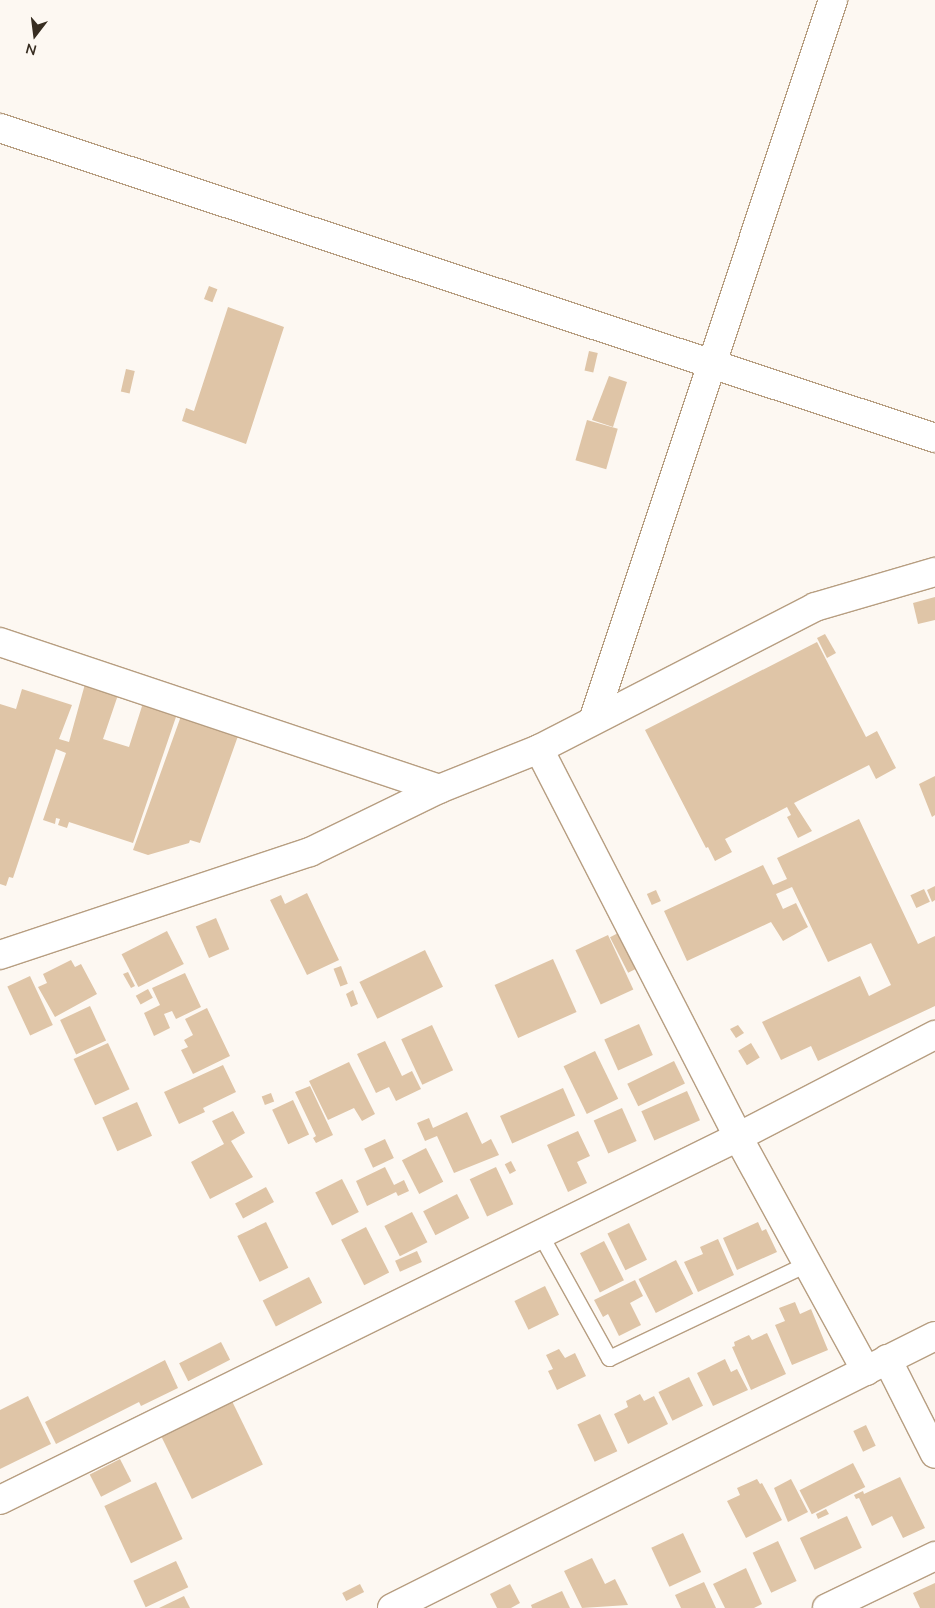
<!DOCTYPE html>
<html>
<head>
<meta charset="utf-8">
<style>
	body { margin:0 }
	#map { position:relative; width:935px; height:1608px; overflow:hidden; background:#fdf8f2; font-family:Mulish,sans-serif }
	div>[style] { position:absolute }
	[style*='--x'] { left:calc(var(--x)*1px); top:calc(var(--y)*1px); width:calc(var(--w)*1px); rotate:calc(var(--a)*1deg) }
	.building>* { inset:0; background:#dfc5a7; transform-origin:0 0 }
	.roads { filter:drop-shadow(1px 0 #b79e81) drop-shadow(-1px 0 #b79e81) drop-shadow(0 1px #b79e81) drop-shadow(0 -1px #b79e81) }
	.lane>* { height:15px; margin:-7.5px; padding:0 7.5px; transform-origin:7.5px; border-radius:7.5px; background:#fff }
	.street>* { height:28px; margin:-14px; padding:0 14px; transform-origin:14px; border-radius:14px; background:#fff }
	.secondary>* { height:28px; margin:-14px; padding:0 14px; transform-origin:14px; border-radius:14px; background:#fff }
	span { translate:-50% -50%; white-space:nowrap; text-align:center; line-height:1.15; -webkit-text-stroke:5px #fdf8f2; paint-order:stroke }
	.north { position:absolute; left:10px; top:10px; width:50px; height:50px; -webkit-text-stroke:4px #fdf8f2; paint-order:stroke; rotate:195deg; font-size:14px; font-weight:700; line-height:20px; text-align:center; color:#372d21 }
	.north::after { content:''; display:block; margin:auto; width:18px; height:22px; background:#372d21; clip-path:polygon(50% 0,100% 100%,50% 72%,0 100%) }
</style>
</head>
<body>
<div id="map">
	<div class="building">
		<i style="left:209px;top:286px;width:9px;height:14px;rotate:21deg"></i>
		<i style="clip-path:polygon(228px 307px,284px 327px,246px 444px,182px 421px,186px 408px,194px 411px)"></i>
		<i style="left:589px;top:351px;width:9px;height:20px;rotate:13deg"></i>
		<i style="left:126px;top:369px;width:9px;height:23px;rotate:13deg"></i>
		<i style="clip-path:polygon(609px 376px,627px 382px,613px 427px,592px 420px)"></i>
		<i style="left:587px;top:420px;width:32px;height:42px;rotate:16deg"></i>
		<i style="clip-path:polygon(935px 597px,935px 620px,918px 624px,913px 603px)"></i>
		<i style="clip-path:polygon(825px 634px,836px 653px,827px 658px,817px 638px)"></i>
		<i style="clip-path:polygon(817px 642px,866px 737px,877px 731px,896px 768px,876px 779px,869px 765px,794px 803px,812px 831px,798px 838px,787px 817px,791px 815px,787px 807px,725px 839px,732px 852px,715px 861px,708px 847px,706px 848px,645px 730px)"></i>
		<i style="clip-path:polygon(85px 684px,118px 695px,103px 739px,129px 747px,143px 703px,177px 714px,133px 843px,69px 822px,67px 828px,58px 825px,60px 819px,56px 818px,55px 824px,43px 820px,66px 753px,56px 749px,13px 878px,9px 877px,6px 886px,0 884px,0 704px,16px 709px,22px 689px,72px 705px,59px 739px,69px 742px)"></i>
		<i style="clip-path:polygon(181px 716px,238px 736px,200px 843px,190px 840px,189px 843px,148px 855px,133px 850px)"></i>
		<i style="clip-path:polygon(935px 776px,935px 815px,932px 817px,919px 784px)"></i>
		<i style="clip-path:polygon(859px 819px,918px 944px,935px 936px,935px 1006px,818px 1061px,811px 1046px,781px 1060px,762px 1022px,860px 976px,869px 996px,891px 985px,871px 943px,828px 962px,792px 887px,776px 894px,783px 909px,796px 903px,808px 927px,783px 941px,771px 922px,687px 961px,664px 911px,763px 865px,773px 885px,787px 879px,777px 858px)"></i>
		<i style="clip-path:polygon(935px 886px,935px 900px,932px 902px,927px 890px)"></i>
		<i style="left:924px;top:889px;width:14px;height:15px;rotate:65deg"></i>
		<i style="left:656px;top:890px;width:12px;height:10px;rotate:66deg"></i>
		<i style="clip-path:polygon(307px 893px,339px 960px,307px 975px,270px 900px,281px 895px,285px 904px)"></i>
		<i style="left:216px;top:918px;width:34px;height:22px;rotate:67deg"></i>
		<i style="left:626px;top:929px;width:40px;height:18px;rotate:63deg"></i>
		<i style="left:167px;top:931px;width:37px;height:51px;rotate:63deg"></i>
		<i style="left:608px;top:935px;width:60px;height:36px;rotate:65deg"></i>
		<i style="left:425px;top:950px;width:41px;height:73px;rotate:64deg"></i>
		<i style="left:553px;top:959px;width:58px;height:64px;rotate:66deg"></i>
		<i style="clip-path:polygon(71px 960px,75px 967px,81px 964px,97px 994px,55px 1017px,38px 987px,47px 983px,43px 974px)"></i>
		<i style="left:341px;top:966px;width:19px;height:8px;rotate:69deg"></i>
		<i style="clip-path:polygon(128px 972px,135px 986px,131px 988px,123px 974px)"></i>
		<i style="clip-path:polygon(185px 973px,201px 1007px,176px 1019px,172px 1011px,164px 1014px,170px 1028px,154px 1036px,144px 1013px,160px 1005px,152px 988px)"></i>
		<i style="left:30px;top:976px;width:54px;height:25px;rotate:65deg"></i>
		<i style="left:148px;top:989px;width:10px;height:14px;rotate:61deg"></i>
		<i style="clip-path:polygon(353px 990px,358px 1004px,351px 1007px,346px 994px)"></i>
		<i style="left:90px;top:1006px;width:38px;height:33px;rotate:65deg"></i>
		<i style="clip-path:polygon(207px 1008px,230px 1056px,193px 1074px,181px 1050px,188px 1047px,184px 1040px,193px 1035px,185px 1019px)"></i>
		<i style="left:639px;top:1024px;width:34px;height:38px;rotate:66deg"></i>
		<i style="left:432px;top:1025px;width:50px;height:34px;rotate:65deg"></i>
		<i style="clip-path:polygon(738px 1025px,744px 1033px,736px 1038px,730px 1029px)"></i>
		<i style="clip-path:polygon(385px 1041px,402px 1076px,412px 1071px,421px 1089px,396px 1101px,389px 1087px,376px 1093px,357px 1054px)"></i>
		<i style="left:108px;top:1043px;width:51px;height:38px;rotate:65deg"></i>
		<i style="left:751px;top:1043px;width:17px;height:15px;rotate:59deg"></i>
		<i style="left:595px;top:1051px;width:53px;height:35px;rotate:64deg"></i>
		<i style="left:674px;top:1061px;width:25px;height:52px;rotate:64deg"></i>
		<i style="clip-path:polygon(349px 1062px,375px 1114px,362px 1121px,354px 1108px,328px 1120px,309px 1081px)"></i>
		<i style="clip-path:polygon(223px 1065px,236px 1092px,203px 1108px,205px 1112px,179px 1124px,164px 1092px)"></i>
		<i style="clip-path:polygon(310px 1086px,333px 1135px,316px 1143px,313px 1138px,316px 1136px,295px 1092px)"></i>
		<i style="left:563px;top:1088px;width:30px;height:69px;rotate:66deg"></i>
		<i style="left:687px;top:1091px;width:32px;height:50px;rotate:66deg"></i>
		<i style="left:271px;top:1093px;width:9px;height:10px;rotate:69deg"></i>
		<i style="left:293px;top:1100px;width:38px;height:23px;rotate:65deg"></i>
		<i style="left:137px;top:1102px;width:37px;height:38px;rotate:66deg"></i>
		<i style="left:622px;top:1108px;width:36px;height:31px;rotate:66deg"></i>
		<i style="clip-path:polygon(233px 1111px,245px 1133px,231px 1141px,253px 1177px,210px 1199px,191px 1162px,224px 1144px,212px 1121px)"></i>
		<i style="clip-path:polygon(467px 1112px,482px 1144px,491px 1139px,499px 1155px,454px 1173px,437px 1136px,425px 1141px,417px 1123px,429px 1118px,433px 1128px)"></i>
		<i style="clip-path:polygon(578px 1131px,590px 1156px,577px 1162px,587px 1183px,568px 1192px,547px 1145px)"></i>
		<i style="left:385px;top:1139px;width:21px;height:23px;rotate:65deg"></i>
		<i style="left:426px;top:1148px;width:38px;height:27px;rotate:63deg"></i>
		<i style="left:511px;top:1161px;width:11px;height:7px;rotate:63deg"></i>
		<i style="clip-path:polygon(385px 1167px,394px 1185px,404px 1180px,409px 1191px,398px 1196px,396px 1192px,367px 1206px,356px 1181px)"></i>
		<i style="left:496px;top:1167px;width:41px;height:29px;rotate:65deg"></i>
		<i style="left:342px;top:1179px;width:37px;height:30px;rotate:63deg"></i>
		<i style="left:266px;top:1187px;width:17px;height:35px;rotate:62deg"></i>
		<i style="left:457px;top:1194px;width:27px;height:38px;rotate:63deg"></i>
		<i style="left:412px;top:1212px;width:34px;height:31px;rotate:63deg"></i>
		<i style="left:266px;top:1222px;width:51px;height:32px;rotate:64deg"></i>
		<i style="clip-path:polygon(758px 1222px,762px 1231px,766px 1229px,777px 1252px,737px 1270px,723px 1238px)"></i>
		<i style="left:629px;top:1223px;width:41px;height:24px;rotate:64deg"></i>
		<i style="left:366px;top:1227px;width:51px;height:28px;rotate:63deg"></i>
		<i style="clip-path:polygon(718px 1239px,734px 1275px,698px 1292px,684px 1262px,703px 1254px,700px 1247px)"></i>
		<i style="left:604px;top:1241px;width:44px;height:27px;rotate:63deg"></i>
		<i style="left:417px;top:1251px;width:12px;height:24px;rotate:66deg"></i>
		<i style="left:676px;top:1260px;width:38px;height:42px;rotate:63deg"></i>
		<i style="left:309px;top:1277px;width:29px;height:52px;rotate:63deg"></i>
		<i style="clip-path:polygon(635px 1280px,643px 1296px,630px 1303px,641px 1325px,619px 1336px,608px 1314px,603px 1317px,594px 1300px)"></i>
		<i style="left:545px;top:1286px;width:32px;height:34px;rotate:64deg"></i>
		<i style="clip-path:polygon(795px 1302px,800px 1314px,811px 1309px,828px 1350px,792px 1365px,775px 1325px,785px 1321px,779px 1308px)"></i>
		<i style="clip-path:polygon(767px 1333px,786px 1374px,751px 1390px,732px 1347px,735px 1346px,734px 1342px,749px 1335px,752px 1340px)"></i>
		<i style="left:221px;top:1342px;width:20px;height:47px;rotate:63deg"></i>
		<i style="clip-path:polygon(559px 1349px,565px 1358px,575px 1353px,586px 1376px,557px 1390px,548px 1371px,553px 1369px,546px 1355px)"></i>
		<i style="clip-path:polygon(725px 1359px,731px 1372px,737px 1369px,748px 1390px,713px 1406px,697px 1373px)"></i>
		<i style="clip-path:polygon(165px 1360px,178px 1388px,141px 1406px,139px 1402px,56px 1444px,45px 1422px)"></i>
		<i style="left:689px;top:1377px;width:32px;height:34px;rotate:64deg"></i>
		<i style="clip-path:polygon(640px 1394px,644px 1401px,654px 1396px,668px 1424px,628px 1444px,614px 1414px,628px 1407px,626px 1401px)"></i>
		<i style="clip-path:polygon(28px 1396px,51px 1444px,0 1469px,0 1410px)"></i>
		<i style="left:230px;top:1397px;width:75px;height:79px;rotate:64deg"></i>
		<i style="left:600px;top:1414px;width:41px;height:25px;rotate:65deg"></i>
		<i style="left:866px;top:1425px;width:23px;height:14px;rotate:65deg"></i>
		<i style="left:120px;top:1459px;width:25px;height:34px;rotate:63deg"></i>
		<i style="left:853px;top:1463px;width:27px;height:60px;rotate:63deg"></i>
		<i style="clip-path:polygon(900px 1477px,925px 1528px,903px 1538px,892px 1516px,872px 1526px,859px 1498px,856px 1499px,854px 1495px,863px 1491px,864px 1494px)"></i>
		<i style="clip-path:polygon(757px 1479px,760px 1484px,762px 1483px,782px 1520px,746px 1538px,727px 1501px,740px 1495px,737px 1488px)"></i>
		<i style="clip-path:polygon(791px 1479px,808px 1512px,788px 1522px,774px 1488px)"></i>
		<i style="left:156px;top:1482px;width:63px;height:57px;rotate:65deg"></i>
		<i style="clip-path:polygon(826px 1509px,829px 1514px,818px 1519px,816px 1514px)"></i>
		<i style="left:847px;top:1516px;width:35px;height:52px;rotate:65deg"></i>
		<i style="left:683px;top:1533px;width:43px;height:35px;rotate:65deg"></i>
		<i style="left:778px;top:1541px;width:44px;height:28px;rotate:65deg"></i>
		<i style="clip-path:polygon(592px 1558px,605px 1584px,615px 1579px,628px 1605px,582px 1608px,564px 1571px)"></i>
		<i style="left:176px;top:1561px;width:29px;height:47px;rotate:65deg"></i>
		<i style="clip-path:polygon(746px 1568px,762px 1604px,754px 1608px,725px 1608px,713px 1584px)"></i>
		<i style="clip-path:polygon(704px 1582px,716px 1608px,681px 1608px,675px 1595px)"></i>
		<i style="clip-path:polygon(935px 1583px,935px 1608px,920px 1608px,913px 1593px)"></i>
		<i style="left:360px;top:1584px;width:9px;height:20px;rotate:63deg"></i>
		<i style="clip-path:polygon(510px 1584px,520px 1603px,511px 1608px,497px 1608px,490px 1594px)"></i>
		<i style="clip-path:polygon(562px 1591px,570px 1608px,532px 1608px,531px 1605px)"></i>
		<i style="clip-path:polygon(184px 1596px,190px 1608px,159px 1608px)"></i>
	</div>
	<div class="roads">
		<div class="lane">
			<i style="--x:540;--y:1234;--w:142;--a:60.9"></i>
			<i style="--x:609;--y:1358;--w:221;--a:-25.5"></i>
		</div>
		<div class="street">
			<i style="--x:0;--y:642;--w:463;--a:18.5"></i>
			<i style="--x:594;--y:718;--w:757;--a:-71.59"></i>
			<i style="--x:539;--y:749;--w:436;--a:62.8"></i>
			<i style="--x:738;--y:1137;--w:267;--a:61.3"></i>
			<i style="--x:0;--y:955;--w:327;--a:-18.4"></i>
			<i style="--x:310;--y:852;--w:144;--a:-26"></i>
			<i style="--x:439;--y:789;--w:108;--a:-21.8"></i>
			<i style="--x:539;--y:749;--w:310;--a:-27.2"></i>
			<i style="--x:815;--y:607;--w:125;--a:-16.3"></i>
			<i style="--x:0;--y:1500;--w:822;--a:-26.19"></i>
			<i style="--x:738;--y:1137;--w:222;--a:-27.4"></i>
			<i style="--x:827;--y:1608;--w:120;--a:-25.7"></i>
		</div>
		<div class="secondary">
			<i style="--x:0;--y:128;--w:985;--a:18.34"></i>
			<i style="--x:887;--y:1359;--w:106;--a:63.2"></i>
			<i style="--x:392;--y:1608;--w:607;--a:-26.61"></i>
		</div>
	</div>
	<div class="north">N</div>
</div>
</body>
</html>
